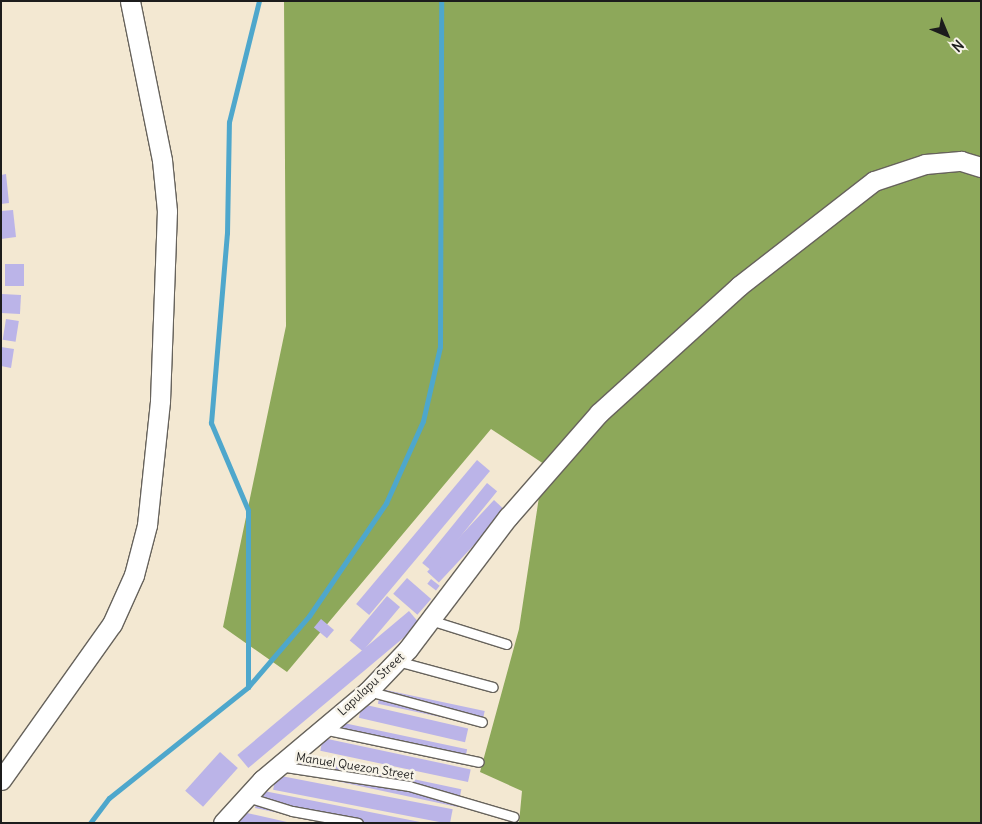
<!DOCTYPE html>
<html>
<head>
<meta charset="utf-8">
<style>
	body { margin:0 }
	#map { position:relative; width:982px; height:824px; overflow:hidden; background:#f3e8d2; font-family:Delius,sans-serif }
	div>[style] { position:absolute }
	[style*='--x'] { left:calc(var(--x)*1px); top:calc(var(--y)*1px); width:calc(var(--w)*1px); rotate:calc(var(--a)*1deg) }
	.forest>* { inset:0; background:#8da85a }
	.stream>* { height:5px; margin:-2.5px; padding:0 2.5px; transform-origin:2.5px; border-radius:2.5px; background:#4ea7cc }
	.building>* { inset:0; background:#bbb4e8; transform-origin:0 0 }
	.roads { filter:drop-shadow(1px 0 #67635c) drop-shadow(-1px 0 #67635c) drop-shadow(0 1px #67635c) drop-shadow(0 -1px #67635c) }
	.lane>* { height:9px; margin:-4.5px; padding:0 4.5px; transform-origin:4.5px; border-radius:4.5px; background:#fff }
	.street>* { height:19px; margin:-9.5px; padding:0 9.5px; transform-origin:9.5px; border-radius:9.5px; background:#fff }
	span { translate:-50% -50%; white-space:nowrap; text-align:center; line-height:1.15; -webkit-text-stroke:5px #f7f3e8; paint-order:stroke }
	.street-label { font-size:12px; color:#1c1c1c }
	.frame { position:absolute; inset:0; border:2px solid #1c1c1c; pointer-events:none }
	.north { position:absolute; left:922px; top:10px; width:50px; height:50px; -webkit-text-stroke:4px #f7f3e8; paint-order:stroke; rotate:135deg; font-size:14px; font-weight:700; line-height:20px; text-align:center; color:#1c1c1c }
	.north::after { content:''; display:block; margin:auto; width:18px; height:22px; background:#1c1c1c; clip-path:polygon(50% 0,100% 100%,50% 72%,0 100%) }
</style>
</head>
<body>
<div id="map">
	<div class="forest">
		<i style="clip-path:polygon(284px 1px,981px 1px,981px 823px,519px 823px,522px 791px,480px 772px,519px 629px,544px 464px,491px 429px,287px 672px,223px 627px,286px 326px)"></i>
	</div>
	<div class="stream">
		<i style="--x:248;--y:687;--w:177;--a:-90"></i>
		<i style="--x:248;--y:510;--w:95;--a:-113"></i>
		<i style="--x:211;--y:423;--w:191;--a:-85.2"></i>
		<i style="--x:227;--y:233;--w:111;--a:-89"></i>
		<i style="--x:229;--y:122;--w:125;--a:-76.1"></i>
		<i style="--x:90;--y:823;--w:31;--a:-53"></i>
		<i style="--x:109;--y:798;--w:178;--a:-38.6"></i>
		<i style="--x:248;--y:687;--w:94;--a:-49.3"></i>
		<i style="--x:309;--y:616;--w:137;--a:-55.7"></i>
		<i style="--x:386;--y:503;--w:90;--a:-65.7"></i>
		<i style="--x:423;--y:421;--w:76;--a:-77.1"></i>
		<i style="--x:440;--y:347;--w:346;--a:-89.8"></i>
	</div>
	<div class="building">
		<i style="clip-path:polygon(6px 174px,9px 203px,1px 204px,1px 175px)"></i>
		<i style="clip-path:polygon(13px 210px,16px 237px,1px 239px,1px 211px)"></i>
		<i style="left:5px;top:264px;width:19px;height:22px"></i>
		<i style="left:2px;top:294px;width:19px;height:19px;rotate:3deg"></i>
		<i style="left:6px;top:319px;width:13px;height:21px;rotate:9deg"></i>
		<i style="clip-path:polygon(1px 347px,14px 349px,11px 368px,1px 366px)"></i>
		<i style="left:477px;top:460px;width:17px;height:188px;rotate:40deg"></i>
		<i style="left:487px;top:483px;width:13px;height:103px;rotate:39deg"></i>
		<i style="left:494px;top:500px;width:16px;height:98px;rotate:43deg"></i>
		<i style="left:407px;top:578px;width:32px;height:21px;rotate:41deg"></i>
		<i style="left:431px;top:579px;width:11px;height:6px;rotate:38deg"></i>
		<i style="left:387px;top:596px;width:17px;height:58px;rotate:40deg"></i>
		<i style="left:409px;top:611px;width:17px;height:224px;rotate:50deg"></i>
		<i style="left:321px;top:619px;width:17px;height:11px;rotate:40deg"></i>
		<i style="left:381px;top:689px;width:106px;height:15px;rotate:12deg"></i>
		<i style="left:362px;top:704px;width:109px;height:14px;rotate:13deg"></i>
		<i style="left:339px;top:722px;width:131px;height:16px;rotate:12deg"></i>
		<i style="left:323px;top:738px;width:151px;height:13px;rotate:12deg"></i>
		<i style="left:220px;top:752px;width:24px;height:52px;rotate:42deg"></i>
		<i style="left:300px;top:755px;width:165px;height:18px;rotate:12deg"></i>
		<i style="left:276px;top:775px;width:180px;height:15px;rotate:11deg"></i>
		<i style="clip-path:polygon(259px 790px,420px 822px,420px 823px,327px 823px,255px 808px)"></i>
		<i style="clip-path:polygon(238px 811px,287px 822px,287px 823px,236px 823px)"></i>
	</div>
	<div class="roads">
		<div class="lane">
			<i style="--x:430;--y:620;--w:80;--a:17.5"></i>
			<i style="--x:397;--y:661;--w:99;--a:15.2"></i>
			<i style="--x:368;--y:691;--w:118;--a:15.2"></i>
			<i style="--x:323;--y:729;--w:159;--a:11.9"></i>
			<i style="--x:279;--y:766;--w:132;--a:8.7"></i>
			<i style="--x:409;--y:786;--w:109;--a:16.4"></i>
			<i style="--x:247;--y:797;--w:47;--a:17.3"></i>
			<i style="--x:292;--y:811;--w:67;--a:10.3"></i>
		</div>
		<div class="street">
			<i style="--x:1;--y:780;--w:191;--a:-54.6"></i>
			<i style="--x:112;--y:624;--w:54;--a:-65.8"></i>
			<i style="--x:134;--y:575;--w:52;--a:-75.4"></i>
			<i style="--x:147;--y:525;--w:125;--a:-84"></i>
			<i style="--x:160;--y:401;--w:190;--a:-87.9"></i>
			<i style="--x:167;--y:211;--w:51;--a:-95.6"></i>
			<i style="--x:162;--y:160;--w:162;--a:-101.4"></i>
			<i style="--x:223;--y:823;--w:58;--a:-47.8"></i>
			<i style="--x:262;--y:780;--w:138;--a:-40"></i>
			<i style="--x:368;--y:691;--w:58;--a:-46.4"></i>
			<i style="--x:408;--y:649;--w:166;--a:-52.9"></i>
			<i style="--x:508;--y:517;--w:138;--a:-48.8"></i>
			<i style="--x:599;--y:413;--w:189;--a:-42.2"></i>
			<i style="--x:739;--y:286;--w:171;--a:-37.9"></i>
			<i style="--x:874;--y:181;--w:54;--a:-18.4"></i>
			<i style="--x:925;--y:164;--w:36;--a:-5"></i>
			<i style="--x:961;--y:161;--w:21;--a:17"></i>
		</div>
	</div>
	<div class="street-label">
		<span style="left:371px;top:684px;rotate:-43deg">Lapulapu Street</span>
		<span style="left:355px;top:766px;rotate:9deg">Manuel Quezon Street</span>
	</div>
	<div class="frame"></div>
	<div class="north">N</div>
</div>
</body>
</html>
